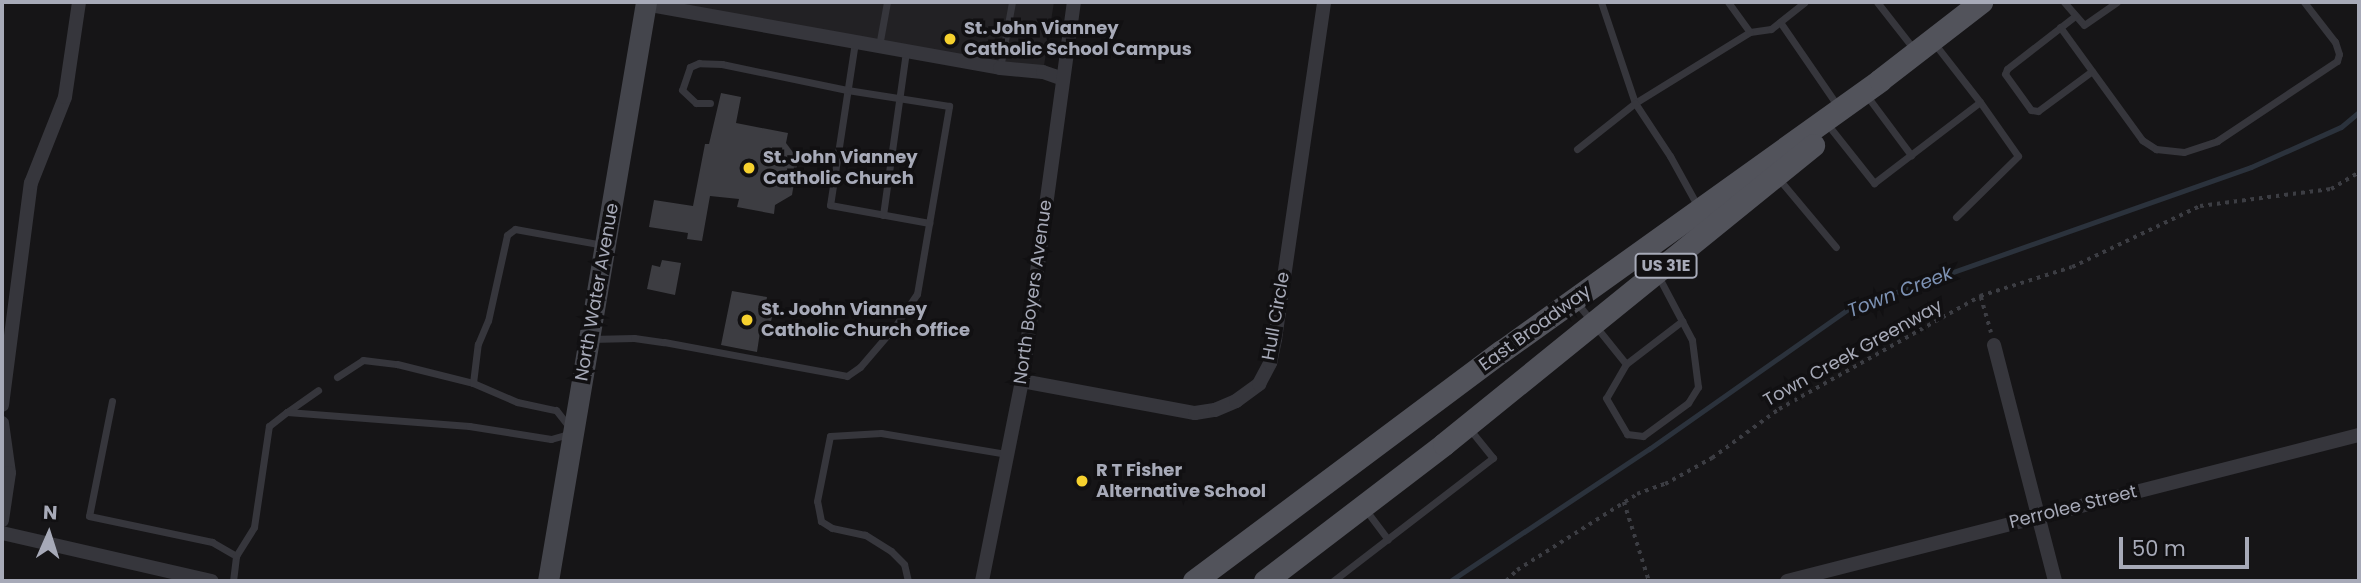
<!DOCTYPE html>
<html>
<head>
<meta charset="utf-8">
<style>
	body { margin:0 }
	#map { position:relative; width:2361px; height:583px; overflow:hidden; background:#161517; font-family:Poppins,sans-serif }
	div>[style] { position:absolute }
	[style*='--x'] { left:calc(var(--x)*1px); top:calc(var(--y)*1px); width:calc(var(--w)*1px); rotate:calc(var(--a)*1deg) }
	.built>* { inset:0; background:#222124 }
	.stream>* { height:5px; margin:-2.5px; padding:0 2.5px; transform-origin:2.5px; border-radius:2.5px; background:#2b323c }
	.building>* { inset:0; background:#3d3d42 }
	.path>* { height:3.5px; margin-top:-1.75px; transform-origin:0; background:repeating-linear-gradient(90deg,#3c3d43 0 3.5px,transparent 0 8.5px) }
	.lane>* { height:7px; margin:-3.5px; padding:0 3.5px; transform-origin:3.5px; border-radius:3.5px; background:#36363c }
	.street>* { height:14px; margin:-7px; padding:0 7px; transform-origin:7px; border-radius:7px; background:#36363c }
	.secondary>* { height:21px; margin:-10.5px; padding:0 10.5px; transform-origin:10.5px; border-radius:10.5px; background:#44454c }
	.primary>* { height:23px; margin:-11.5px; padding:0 11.5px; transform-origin:11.5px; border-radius:11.5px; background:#52535b }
	.dots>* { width:19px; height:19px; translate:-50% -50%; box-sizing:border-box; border:4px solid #111012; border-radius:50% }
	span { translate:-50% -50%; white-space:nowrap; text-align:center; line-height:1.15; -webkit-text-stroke:7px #111012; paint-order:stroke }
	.shield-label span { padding:2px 5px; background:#111012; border:2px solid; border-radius:5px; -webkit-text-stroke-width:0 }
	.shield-label { font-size:16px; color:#a7aab8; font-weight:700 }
	.poi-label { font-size:18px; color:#a7aab8; font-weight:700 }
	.left { translate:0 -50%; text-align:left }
	.street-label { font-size:18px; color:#a7aab8 }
	.water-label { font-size:19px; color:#7d92b4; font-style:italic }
	.frame { position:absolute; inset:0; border:4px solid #a7aab8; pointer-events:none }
	.north { position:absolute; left:14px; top:499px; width:70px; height:70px; -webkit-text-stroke:5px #111012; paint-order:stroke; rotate:3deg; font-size:19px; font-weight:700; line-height:28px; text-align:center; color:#a7aab8 }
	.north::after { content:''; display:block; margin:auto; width:24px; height:32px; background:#a7aab8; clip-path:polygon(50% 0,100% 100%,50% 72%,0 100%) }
	.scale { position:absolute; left:2119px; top:537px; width:130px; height:32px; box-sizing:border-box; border:4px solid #a7aab8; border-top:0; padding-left:9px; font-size:21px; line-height:24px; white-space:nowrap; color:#a7aab8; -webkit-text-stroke:5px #111012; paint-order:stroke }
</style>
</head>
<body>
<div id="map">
	<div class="built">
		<i style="clip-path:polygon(659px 2px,1054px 2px,1043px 72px)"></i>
	</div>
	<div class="stream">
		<i style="--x:1450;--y:581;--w:239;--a:-33.6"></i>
		<i style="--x:1649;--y:449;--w:243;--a:-35.1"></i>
		<i style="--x:1848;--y:309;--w:427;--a:-19.4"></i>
		<i style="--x:2251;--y:167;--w:98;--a:-24"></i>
		<i style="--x:2341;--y:127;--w:23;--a:-40"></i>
	</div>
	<div class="building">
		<i style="clip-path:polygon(721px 93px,741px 97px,736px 123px,788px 133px,786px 143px,798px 159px,792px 195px,775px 205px,774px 214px,737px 207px,739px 199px,710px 196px,702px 241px,687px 239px,688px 233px,649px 227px,654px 200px,693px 206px,705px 144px,709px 144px)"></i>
		<i style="clip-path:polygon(662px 260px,681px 263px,675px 295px,647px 289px,652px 265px,660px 267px)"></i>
		<i style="clip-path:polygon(732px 291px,767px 297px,764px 316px,772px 317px,768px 334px,760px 332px,757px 352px,721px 345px)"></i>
	</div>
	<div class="path">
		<i style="--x:1981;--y:297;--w:37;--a:74"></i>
		<i style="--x:1624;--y:502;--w:83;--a:72.4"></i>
		<i style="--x:1506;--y:581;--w:16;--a:-45"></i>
		<i style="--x:1517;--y:570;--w:142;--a:-32.3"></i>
		<i style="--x:1637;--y:494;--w:30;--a:-20"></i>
		<i style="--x:1665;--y:484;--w:54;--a:-29"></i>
		<i style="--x:1712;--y:458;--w:83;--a:-36.2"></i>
		<i style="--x:1779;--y:409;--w:231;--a:-29.3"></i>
		<i style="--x:1980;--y:296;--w:96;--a:-17.5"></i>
		<i style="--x:2072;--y:267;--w:142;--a:-25.5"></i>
		<i style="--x:2200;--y:206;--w:132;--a:-7.4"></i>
		<i style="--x:2331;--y:189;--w:33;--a:-31"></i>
	</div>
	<div class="lane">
		<i style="--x:1601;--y:2;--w:107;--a:71.4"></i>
		<i style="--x:1635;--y:103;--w:135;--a:-31.7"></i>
		<i style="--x:1750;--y:32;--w:21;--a:-8"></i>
		<i style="--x:1771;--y:29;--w:43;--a:-38.5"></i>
		<i style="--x:1728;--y:2;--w:37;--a:54"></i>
		<i style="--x:1877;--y:2;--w:58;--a:52"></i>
		<i style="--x:2064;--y:2;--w:30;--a:49"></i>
		<i style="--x:2084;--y:25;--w:40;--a:-34.9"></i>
		<i style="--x:2075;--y:16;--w:86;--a:142.1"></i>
		<i style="--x:2007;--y:69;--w:5;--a:112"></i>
		<i style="--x:2005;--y:74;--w:44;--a:54.2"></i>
		<i style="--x:2031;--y:110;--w:7;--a:8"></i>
		<i style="--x:2038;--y:111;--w:67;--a:-36.5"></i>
		<i style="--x:1780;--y:22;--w:101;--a:55.5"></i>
		<i style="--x:2060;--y:27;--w:140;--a:54"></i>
		<i style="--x:2142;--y:140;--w:17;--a:33"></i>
		<i style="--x:2156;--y:149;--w:28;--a:6"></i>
		<i style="--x:2184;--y:152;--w:35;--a:-18"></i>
		<i style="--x:2217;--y:141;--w:144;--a:-33.7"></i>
		<i style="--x:2337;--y:61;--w:7;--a:-74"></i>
		<i style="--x:2339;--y:54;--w:13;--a:-108"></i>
		<i style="--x:2335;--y:42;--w:51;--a:-127.8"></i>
		<i style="--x:855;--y:42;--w:165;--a:98.7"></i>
		<i style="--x:830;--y:205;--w:101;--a:10.3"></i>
		<i style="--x:879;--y:46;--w:45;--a:-79.7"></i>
		<i style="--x:1000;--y:68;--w:67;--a:-79.7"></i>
		<i style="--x:1870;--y:100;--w:69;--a:53.3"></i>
		<i style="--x:1832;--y:130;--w:68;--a:51.6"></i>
		<i style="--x:1874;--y:183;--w:133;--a:-37.4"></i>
		<i style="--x:1980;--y:102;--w:75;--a:-127.9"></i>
		<i style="--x:1577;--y:149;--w:74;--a:-38.4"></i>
		<i style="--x:1635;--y:103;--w:64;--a:56.6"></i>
		<i style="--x:1670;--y:156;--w:56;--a:61.1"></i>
		<i style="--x:1778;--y:178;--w:90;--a:50"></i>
		<i style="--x:883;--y:215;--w:166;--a:-82"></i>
		<i style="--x:1956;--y:217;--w:87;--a:-44.5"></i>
		<i style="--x:2018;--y:156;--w:66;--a:-125.1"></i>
		<i style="--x:1577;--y:303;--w:78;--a:51.2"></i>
		<i style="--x:1626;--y:364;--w:39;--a:120"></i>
		<i style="--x:1606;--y:398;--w:42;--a:59.7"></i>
		<i style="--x:1627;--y:434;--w:16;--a:7"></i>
		<i style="--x:1643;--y:436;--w:56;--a:-36.3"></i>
		<i style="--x:1688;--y:403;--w:19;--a:-58"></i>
		<i style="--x:1698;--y:387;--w:47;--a:-97.3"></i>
		<i style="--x:1692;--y:340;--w:75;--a:-117.9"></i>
		<i style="--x:590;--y:339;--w:44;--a:-1.3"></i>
		<i style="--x:634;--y:338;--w:30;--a:8"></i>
		<i style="--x:664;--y:342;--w:186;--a:10.5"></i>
		<i style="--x:847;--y:376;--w:16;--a:-35"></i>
		<i style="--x:860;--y:367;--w:55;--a:-49.4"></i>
		<i style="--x:896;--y:325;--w:37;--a:-56"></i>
		<i style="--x:917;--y:294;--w:191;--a:-80.3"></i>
		<i style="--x:949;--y:106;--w:103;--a:-171.1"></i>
		<i style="--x:847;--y:90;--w:128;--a:-168.3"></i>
		<i style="--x:722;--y:64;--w:23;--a:-178"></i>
		<i style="--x:699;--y:63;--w:10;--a:156"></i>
		<i style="--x:690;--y:67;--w:24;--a:109"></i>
		<i style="--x:682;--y:90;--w:19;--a:43"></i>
		<i style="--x:696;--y:103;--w:14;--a:0"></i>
		<i style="--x:1626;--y:364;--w:71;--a:-37.5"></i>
		<i style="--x:337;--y:377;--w:31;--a:-33"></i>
		<i style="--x:363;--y:360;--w:34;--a:7"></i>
		<i style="--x:397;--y:364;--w:78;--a:14"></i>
		<i style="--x:473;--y:383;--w:48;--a:23.4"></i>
		<i style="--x:517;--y:402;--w:40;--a:12"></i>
		<i style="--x:556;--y:410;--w:23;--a:52"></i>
		<i style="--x:473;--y:383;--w:39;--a:-83"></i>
		<i style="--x:478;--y:344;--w:25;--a:-67"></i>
		<i style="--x:488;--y:321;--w:88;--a:-77.5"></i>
		<i style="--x:507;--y:235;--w:10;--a:-37"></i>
		<i style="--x:515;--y:229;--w:89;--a:10.3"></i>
		<i style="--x:112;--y:401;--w:117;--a:101.3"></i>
		<i style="--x:89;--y:516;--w:126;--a:11.9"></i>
		<i style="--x:212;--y:542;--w:28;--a:30"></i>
		<i style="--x:287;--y:412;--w:38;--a:-35"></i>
		<i style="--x:1365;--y:509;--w:38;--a:53"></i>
		<i style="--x:233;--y:581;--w:25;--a:-83"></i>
		<i style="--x:236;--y:556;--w:34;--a:-58"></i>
		<i style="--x:254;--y:527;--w:102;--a:-81.6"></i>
		<i style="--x:269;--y:426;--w:23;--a:-38"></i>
		<i style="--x:287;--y:412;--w:183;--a:4.4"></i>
		<i style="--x:469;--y:426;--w:83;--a:9"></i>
		<i style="--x:551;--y:439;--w:18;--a:-16"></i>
		<i style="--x:908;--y:581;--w:17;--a:-103"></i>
		<i style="--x:904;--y:564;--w:18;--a:-135"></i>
		<i style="--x:891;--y:551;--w:31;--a:-148"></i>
		<i style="--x:865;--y:535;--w:34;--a:-168"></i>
		<i style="--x:832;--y:528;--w:13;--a:-148"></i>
		<i style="--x:821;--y:521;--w:20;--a:-101"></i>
		<i style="--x:817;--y:501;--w:66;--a:-78.7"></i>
		<i style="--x:830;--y:436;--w:51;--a:-3.4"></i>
		<i style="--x:881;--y:433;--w:128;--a:9.5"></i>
		<i style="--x:1333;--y:581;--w:202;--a:-37.6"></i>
		<i style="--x:1493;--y:458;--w:40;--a:-129"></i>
	</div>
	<div class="street">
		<i style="--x:645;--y:4;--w:361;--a:10.2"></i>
		<i style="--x:1000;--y:68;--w:43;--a:5.3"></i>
		<i style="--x:1043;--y:72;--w:21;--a:19"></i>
		<i style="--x:1994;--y:345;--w:244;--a:75.5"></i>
		<i style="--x:1022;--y:381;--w:176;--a:10.5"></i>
		<i style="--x:1195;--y:413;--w:20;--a:-9"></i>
		<i style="--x:1215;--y:410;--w:23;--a:-23"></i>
		<i style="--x:1236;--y:401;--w:29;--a:-36"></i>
		<i style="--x:1259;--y:384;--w:24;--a:-62"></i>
		<i style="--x:1270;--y:363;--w:25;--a:-78"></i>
		<i style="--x:1275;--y:339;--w:341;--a:-81.7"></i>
		<i style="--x:2;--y:405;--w:224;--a:-82.6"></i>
		<i style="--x:31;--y:183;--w:92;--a:-68.4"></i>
		<i style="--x:65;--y:97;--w:96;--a:-81.6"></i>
		<i style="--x:2;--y:423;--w:50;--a:82"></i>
		<i style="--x:9;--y:473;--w:48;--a:98.5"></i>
		<i style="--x:2;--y:533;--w:215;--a:12.9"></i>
		<i style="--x:982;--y:581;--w:204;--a:-78.7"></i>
		<i style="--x:1022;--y:381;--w:383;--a:-82.2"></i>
		<i style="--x:1787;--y:581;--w:590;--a:-14.32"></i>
	</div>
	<div class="secondary">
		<i style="--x:548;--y:581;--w:587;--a:-80.39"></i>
	</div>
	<div class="primary">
		<i style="--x:1194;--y:581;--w:384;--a:-36.8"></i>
		<i style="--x:1502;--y:351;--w:465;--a:-35.6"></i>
		<i style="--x:1880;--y:80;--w:128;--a:-37.7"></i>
		<i style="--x:1265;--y:581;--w:225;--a:-37.4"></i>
		<i style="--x:1444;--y:444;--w:475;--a:-39"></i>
	</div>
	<div class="dots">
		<i style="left:950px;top:39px;background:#f6d12e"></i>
		<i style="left:749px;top:168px;background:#f6d12e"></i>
		<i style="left:747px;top:320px;background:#f6d12e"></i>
		<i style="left:1082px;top:481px;background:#f6d12e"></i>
	</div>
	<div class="shield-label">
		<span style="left:1666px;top:266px">US 31E</span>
	</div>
	<div class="poi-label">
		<span class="left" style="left:964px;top:39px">St. John Vianney<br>Catholic School Campus</span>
		<span class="left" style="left:763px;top:168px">St. John Vianney<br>Catholic Church</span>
		<span class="left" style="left:761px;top:320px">St. Joohn Vianney<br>Catholic Church Office</span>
		<span class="left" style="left:1096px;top:481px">R T Fisher<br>Alternative School</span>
	</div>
	<div class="street-label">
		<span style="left:597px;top:292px;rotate:-80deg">North Water Avenue</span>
		<span style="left:1033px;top:292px;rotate:-82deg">North Boyers Avenue</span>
		<span style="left:1276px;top:316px;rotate:-80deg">Hull Circle</span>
		<span style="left:1535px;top:328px;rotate:-36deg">East Broadway</span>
		<span style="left:1853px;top:353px;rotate:-29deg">Town Creek Greenway</span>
		<span style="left:2073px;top:507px;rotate:-14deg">Perrolee Street</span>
	</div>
	<div class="water-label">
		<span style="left:1900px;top:292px;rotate:-21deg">Town Creek</span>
	</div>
	<div class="frame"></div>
	<div class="north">N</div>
	<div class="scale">50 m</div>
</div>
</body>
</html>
